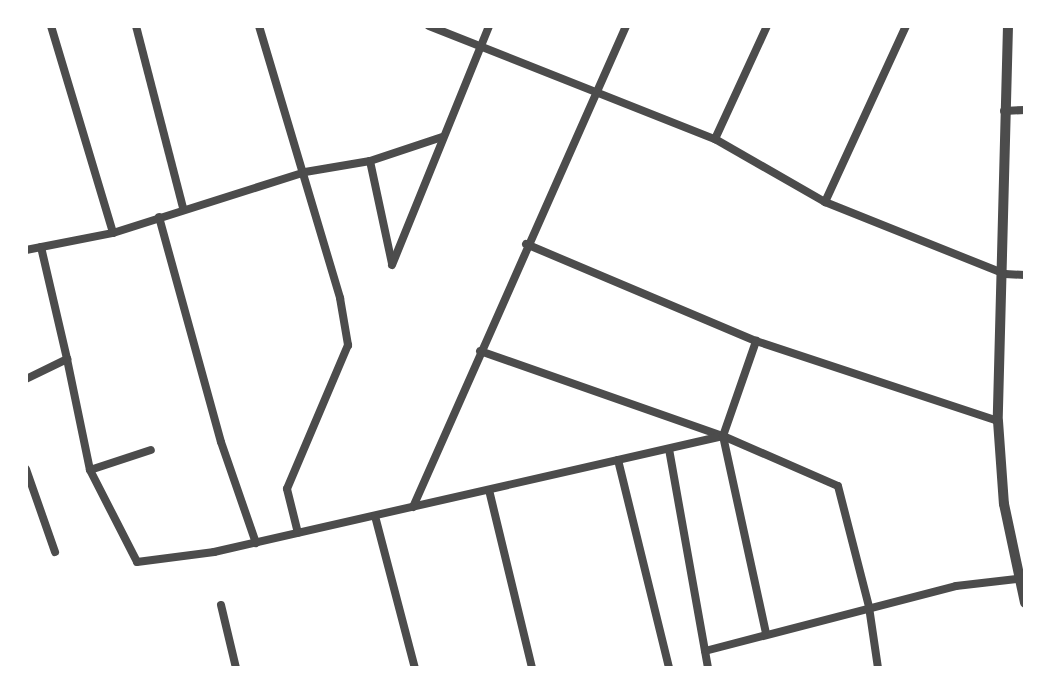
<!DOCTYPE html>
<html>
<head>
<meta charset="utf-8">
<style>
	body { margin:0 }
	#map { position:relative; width:1051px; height:694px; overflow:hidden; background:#fff; font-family:Raleway,sans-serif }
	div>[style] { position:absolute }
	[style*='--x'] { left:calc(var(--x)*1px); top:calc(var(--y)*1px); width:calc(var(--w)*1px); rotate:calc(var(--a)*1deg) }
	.minor>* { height:8px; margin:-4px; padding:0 4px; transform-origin:4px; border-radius:4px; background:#4c4c4c }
	.tertiary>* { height:10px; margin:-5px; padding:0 5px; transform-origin:5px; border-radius:5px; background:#4c4c4c }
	span { translate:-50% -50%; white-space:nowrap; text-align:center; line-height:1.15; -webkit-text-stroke:7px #fff; paint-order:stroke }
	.frame { position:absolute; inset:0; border:28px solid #fff; pointer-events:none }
</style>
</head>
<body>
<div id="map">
	<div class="minor">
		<i style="--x:51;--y:26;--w:216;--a:73.3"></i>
		<i style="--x:136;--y:26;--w:188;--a:75.5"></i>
		<i style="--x:259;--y:26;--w:284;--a:73.4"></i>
		<i style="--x:340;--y:298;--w:48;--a:80.3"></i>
		<i style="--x:348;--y:345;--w:156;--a:113"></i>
		<i style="--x:287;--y:489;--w:45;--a:76"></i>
		<i style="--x:429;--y:26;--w:308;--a:21.6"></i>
		<i style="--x:715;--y:139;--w:127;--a:29.8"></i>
		<i style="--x:825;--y:202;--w:194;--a:21.8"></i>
		<i style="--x:1005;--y:274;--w:20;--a:3"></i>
		<i style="--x:1004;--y:111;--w:21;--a:-3"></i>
		<i style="--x:715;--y:139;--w:124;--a:-65.3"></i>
		<i style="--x:370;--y:161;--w:105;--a:77.9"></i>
		<i style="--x:825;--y:202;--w:194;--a:-65.3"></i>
		<i style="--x:159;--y:217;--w:233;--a:74.6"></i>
		<i style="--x:221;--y:442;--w:107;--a:70.9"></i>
		<i style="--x:526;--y:244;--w:250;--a:22.9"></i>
		<i style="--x:41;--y:247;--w:115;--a:76.9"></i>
		<i style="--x:26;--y:250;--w:89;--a:-11.1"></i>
		<i style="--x:113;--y:233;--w:201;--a:-17.6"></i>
		<i style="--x:305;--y:172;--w:66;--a:-9.6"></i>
		<i style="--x:370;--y:161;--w:76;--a:-18.4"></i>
		<i style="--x:392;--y:265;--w:258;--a:-67.9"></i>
		<i style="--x:480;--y:351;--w:257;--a:19.3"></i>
		<i style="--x:723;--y:436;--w:125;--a:23.5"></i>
		<i style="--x:838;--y:486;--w:125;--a:75.6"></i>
		<i style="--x:869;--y:607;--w:62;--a:81.6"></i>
		<i style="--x:26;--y:379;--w:46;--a:-26"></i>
		<i style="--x:67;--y:359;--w:113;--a:78.3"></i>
		<i style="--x:90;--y:470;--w:103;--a:62.9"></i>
		<i style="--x:137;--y:562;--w:78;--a:-7.4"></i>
		<i style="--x:214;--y:552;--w:522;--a:-12.84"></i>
		<i style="--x:723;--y:436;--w:101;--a:-70.8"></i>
		<i style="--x:756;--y:341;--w:255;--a:18.3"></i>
		<i style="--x:723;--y:436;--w:203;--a:77.7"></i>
		<i style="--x:669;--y:449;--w:222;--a:79.9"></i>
		<i style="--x:618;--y:460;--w:214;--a:76.2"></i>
		<i style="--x:26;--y:469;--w:88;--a:70.7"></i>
		<i style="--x:90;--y:470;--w:64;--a:-18.2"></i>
		<i style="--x:489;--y:490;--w:183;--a:76.4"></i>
		<i style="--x:413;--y:507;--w:526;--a:-66.11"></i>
		<i style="--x:375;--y:516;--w:157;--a:75.3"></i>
		<i style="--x:221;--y:605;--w:65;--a:76.6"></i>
		<i style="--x:705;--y:651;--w:259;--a:-14.5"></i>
		<i style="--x:956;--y:586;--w:61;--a:-6.5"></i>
	</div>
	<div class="tertiary">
		<i style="--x:1008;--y:26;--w:395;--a:91.5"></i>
		<i style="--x:998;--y:421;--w:83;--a:85.9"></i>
		<i style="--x:1004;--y:504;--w:101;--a:78"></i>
	</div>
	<div class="frame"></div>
</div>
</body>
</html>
